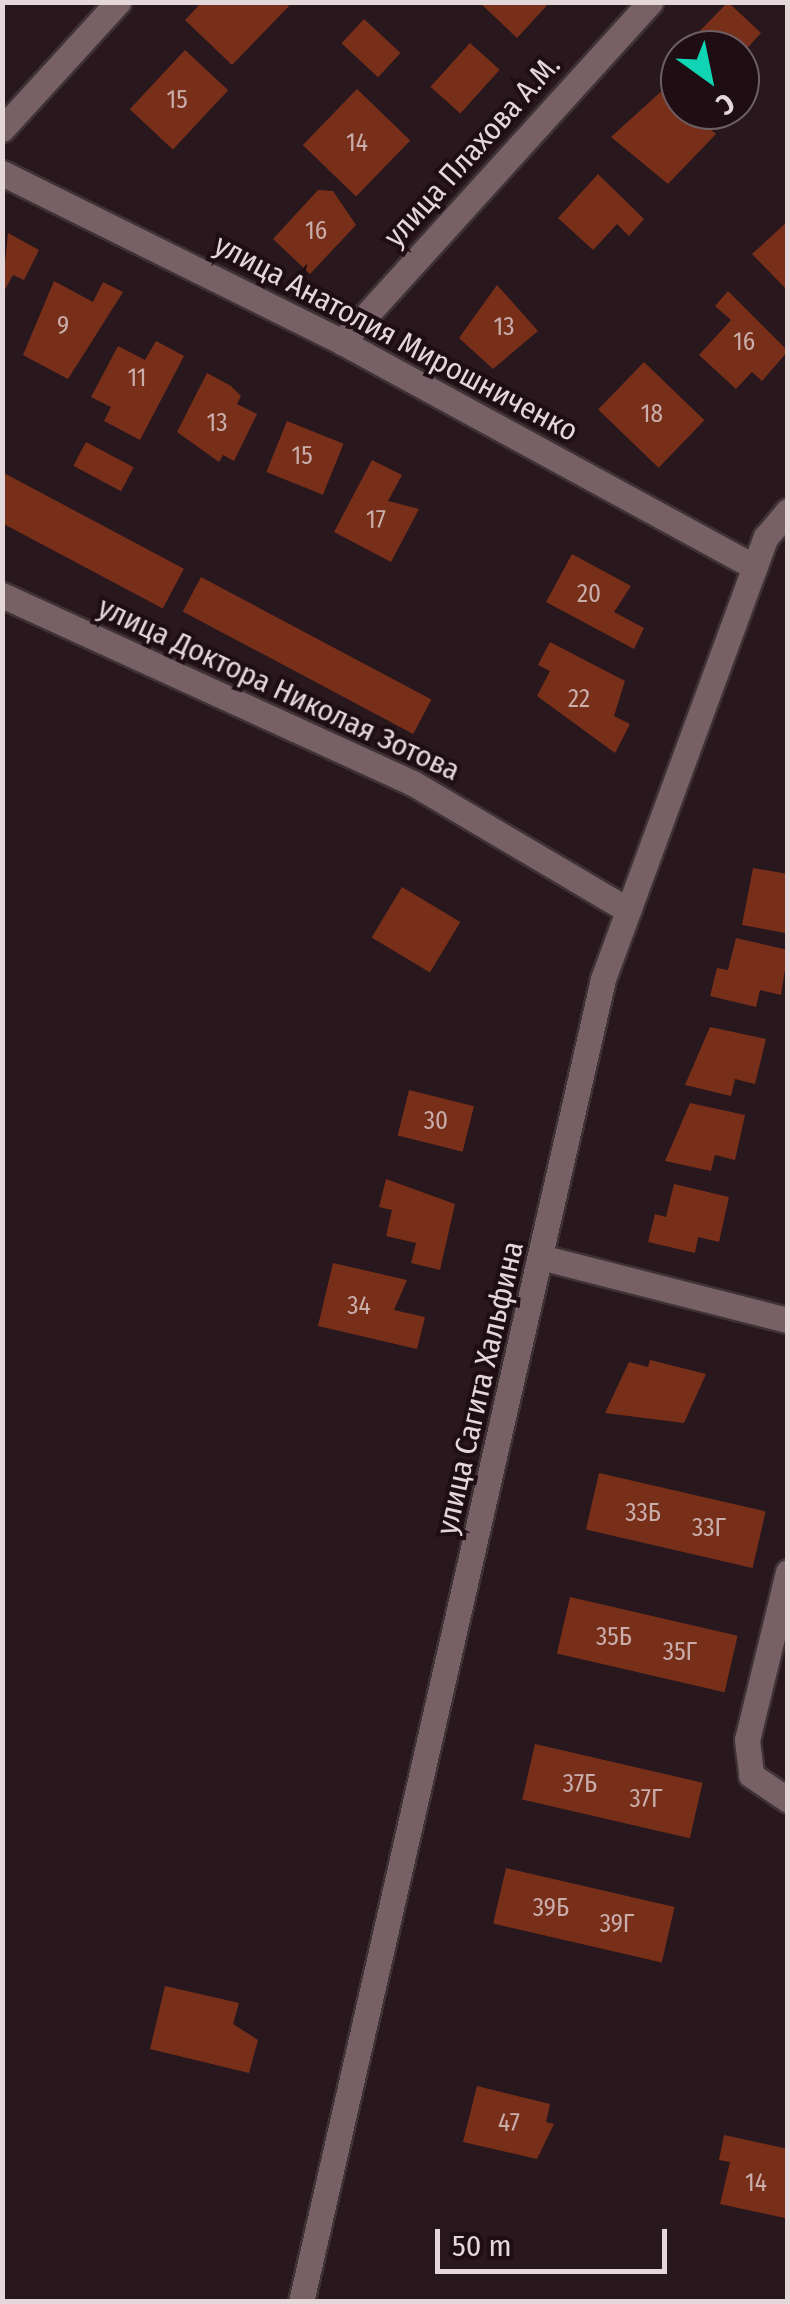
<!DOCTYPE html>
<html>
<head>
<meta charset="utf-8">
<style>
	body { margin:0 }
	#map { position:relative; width:790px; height:2304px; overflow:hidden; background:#28171c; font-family:"Fira Sans Condensed",sans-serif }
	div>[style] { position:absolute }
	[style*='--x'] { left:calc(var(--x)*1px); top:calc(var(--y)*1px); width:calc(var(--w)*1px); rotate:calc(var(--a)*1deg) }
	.building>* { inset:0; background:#782f1a; transform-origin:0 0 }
	.roads { filter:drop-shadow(2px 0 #3f3235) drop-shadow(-2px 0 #3f3235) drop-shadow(0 2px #3f3235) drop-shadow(0 -2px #3f3235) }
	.minor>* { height:25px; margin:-12.5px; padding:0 12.5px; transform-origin:12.5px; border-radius:12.5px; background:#776167 }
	span { translate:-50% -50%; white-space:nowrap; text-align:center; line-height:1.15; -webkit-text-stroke:8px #1e0e13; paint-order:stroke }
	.number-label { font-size:25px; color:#c9adaa }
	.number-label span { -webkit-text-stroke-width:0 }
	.street-label { font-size:30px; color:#e4d7da }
	.frame { position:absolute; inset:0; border:5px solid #e4d7da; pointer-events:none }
	.north { position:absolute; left:660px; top:30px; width:100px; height:100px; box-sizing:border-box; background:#1e0e13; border:2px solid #6d5e63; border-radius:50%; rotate:147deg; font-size:28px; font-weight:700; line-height:40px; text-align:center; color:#e4d7da }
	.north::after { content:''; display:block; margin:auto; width:35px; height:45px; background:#10d5b4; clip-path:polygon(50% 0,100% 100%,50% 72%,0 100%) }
	.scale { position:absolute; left:435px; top:2229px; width:232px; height:45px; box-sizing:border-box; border:5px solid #e4d7da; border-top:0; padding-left:12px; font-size:30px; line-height:35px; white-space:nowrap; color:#e4d7da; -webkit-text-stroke:8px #1e0e13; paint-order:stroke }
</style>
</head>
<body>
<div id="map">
	<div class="building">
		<i style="clip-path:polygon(202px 2px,285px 2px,289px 6px,232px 65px,185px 20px)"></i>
		<i style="clip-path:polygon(479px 2px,550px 2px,517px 38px)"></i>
		<i style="clip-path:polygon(728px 2px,761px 33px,740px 56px,681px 50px)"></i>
		<i style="left:364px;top:19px;width:50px;height:33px;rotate:43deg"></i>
		<i style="left:470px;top:43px;width:40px;height:59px;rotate:42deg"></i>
		<i style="left:185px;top:50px;width:59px;height:81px;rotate:43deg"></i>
		<i style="clip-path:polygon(666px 87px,680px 110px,691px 110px,716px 134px,668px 184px,611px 137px)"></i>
		<i style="left:357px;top:89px;width:74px;height:78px;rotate:44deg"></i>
		<i style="clip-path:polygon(598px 174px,644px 219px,629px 236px,617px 224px,593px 250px,558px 218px)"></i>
		<i style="clip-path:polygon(318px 190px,333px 191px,356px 225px,310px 274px,273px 239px)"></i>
		<i style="clip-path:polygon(788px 221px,788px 291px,752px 254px)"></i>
		<i style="clip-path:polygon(8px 233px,39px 250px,24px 280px,13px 275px,2px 295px)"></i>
		<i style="clip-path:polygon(54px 281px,93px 302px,103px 282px,123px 292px,68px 379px,23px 355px)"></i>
		<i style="clip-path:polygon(497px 285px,538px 331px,493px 369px,459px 338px)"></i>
		<i style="clip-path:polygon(728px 291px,788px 351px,762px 381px,752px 372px,736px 389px,699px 355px,731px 320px,715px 306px)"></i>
		<i style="clip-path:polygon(156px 341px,184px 356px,140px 440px,104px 421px,111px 407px,91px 397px,118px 346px,145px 360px)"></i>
		<i style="left:644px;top:362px;width:84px;height:66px;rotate:44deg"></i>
		<i style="clip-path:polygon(207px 373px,231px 386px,241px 396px,237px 404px,257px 414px,234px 461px,223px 455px,219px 462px,177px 432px)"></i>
		<i style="left:287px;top:421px;width:61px;height:55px;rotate:22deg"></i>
		<i style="left:86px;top:442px;width:54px;height:27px;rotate:28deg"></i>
		<i style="clip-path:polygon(372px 460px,402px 475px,388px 501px,419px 509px,391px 562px,334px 532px)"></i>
		<i style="left:2px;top:472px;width:206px;height:45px;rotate:28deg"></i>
		<i style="clip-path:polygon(572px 554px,631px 586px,614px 612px,644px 628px,634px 649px,546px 602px)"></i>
		<i style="left:201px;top:577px;width:261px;height:39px;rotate:28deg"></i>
		<i style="clip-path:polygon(550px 642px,625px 681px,614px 716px,630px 724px,615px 753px,537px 696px,550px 671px,538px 665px)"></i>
		<i style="clip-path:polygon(753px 868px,788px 874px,785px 933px,742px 925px)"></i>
		<i style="left:402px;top:887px;width:68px;height:59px;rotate:31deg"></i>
		<i style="clip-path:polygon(736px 938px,788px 950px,781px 995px,760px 990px,756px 1007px,710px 996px,717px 968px,728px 970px)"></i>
		<i style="clip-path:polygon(710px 1027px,766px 1039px,755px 1084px,735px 1079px,731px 1096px,685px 1085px)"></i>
		<i style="left:409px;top:1090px;width:67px;height:47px;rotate:14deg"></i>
		<i style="clip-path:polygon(690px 1103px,745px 1115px,735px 1160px,715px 1155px,711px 1171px,665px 1161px)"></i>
		<i style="clip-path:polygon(386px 1179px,455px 1204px,440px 1270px,411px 1263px,416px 1243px,386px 1236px,392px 1210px,379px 1207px)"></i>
		<i style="clip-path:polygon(674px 1184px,729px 1197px,719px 1242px,698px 1237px,695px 1253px,648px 1242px,655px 1214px,666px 1217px)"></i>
		<i style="clip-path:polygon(333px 1263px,407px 1280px,394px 1310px,425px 1317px,417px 1349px,318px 1326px)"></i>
		<i style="clip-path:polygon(650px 1360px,706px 1374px,684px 1423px,605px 1413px,629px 1362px,648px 1367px)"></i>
		<i style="left:599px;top:1473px;width:171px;height:58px;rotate:13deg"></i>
		<i style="left:570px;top:1597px;width:172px;height:58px;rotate:13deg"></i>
		<i style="left:535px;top:1744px;width:172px;height:57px;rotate:13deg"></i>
		<i style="left:506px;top:1868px;width:173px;height:57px;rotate:13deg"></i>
		<i style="clip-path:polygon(165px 1986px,239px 2003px,233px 2024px,258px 2040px,249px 2073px,150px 2049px)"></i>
		<i style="clip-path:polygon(477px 2086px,550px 2104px,546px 2122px,554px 2124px,537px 2159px,463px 2142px)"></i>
		<i style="clip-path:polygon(724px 2135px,788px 2149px,785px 2218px,720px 2204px,730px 2162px,719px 2160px)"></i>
	</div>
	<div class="roads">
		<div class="minor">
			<i style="--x:2;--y:129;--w:172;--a:-47.6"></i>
			<i style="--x:2;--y:173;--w:380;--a:26.4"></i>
			<i style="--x:342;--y:342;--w:470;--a:28.6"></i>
			<i style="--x:342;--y:342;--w:459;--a:-47.8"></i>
			<i style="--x:2;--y:595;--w:452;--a:24.6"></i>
			<i style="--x:413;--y:783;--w:250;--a:30.6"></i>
			<i style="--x:544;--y:1258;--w:252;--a:14.3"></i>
			<i style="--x:788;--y:1572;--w:173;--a:103.7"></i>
			<i style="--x:747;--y:1740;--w:35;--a:83"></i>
			<i style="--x:751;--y:1775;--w:45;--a:34"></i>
			<i style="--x:301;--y:2302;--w:1357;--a:-77.14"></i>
			<i style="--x:603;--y:979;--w:471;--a:-69.8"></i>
			<i style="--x:766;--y:537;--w:34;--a:-50"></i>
		</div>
	</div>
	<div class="number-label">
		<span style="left:177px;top:100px">15</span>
		<span style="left:357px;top:143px">14</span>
		<span style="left:316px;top:231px">16</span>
		<span style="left:63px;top:326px">9</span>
		<span style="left:504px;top:327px">13</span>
		<span style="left:744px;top:342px">16</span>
		<span style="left:137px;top:378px">11</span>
		<span style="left:652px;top:414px">18</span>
		<span style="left:217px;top:423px">13</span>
		<span style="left:302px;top:456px">15</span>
		<span style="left:376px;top:520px">17</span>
		<span style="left:589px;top:594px">20</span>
		<span style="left:579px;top:699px">22</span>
		<span style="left:436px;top:1121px">30</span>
		<span style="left:359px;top:1306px">34</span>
		<span style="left:643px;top:1513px">33Б</span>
		<span style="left:709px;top:1528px">33Г</span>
		<span style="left:614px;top:1637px">35Б</span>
		<span style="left:680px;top:1652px">35Г</span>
		<span style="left:580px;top:1784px">37Б</span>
		<span style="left:646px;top:1799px">37Г</span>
		<span style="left:551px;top:1908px">39Б</span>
		<span style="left:617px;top:1924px">39Г</span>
		<span style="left:509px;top:2123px">47</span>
		<span style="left:756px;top:2183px">14</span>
	</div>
	<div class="street-label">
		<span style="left:472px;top:151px;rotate:-48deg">улица Плахова А.М.</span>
		<span style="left:396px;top:338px;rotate:28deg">улица Анатолия Мирошниченко</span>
		<span style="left:279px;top:689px;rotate:25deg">улица Доктора Николая Зотова</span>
		<span style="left:480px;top:1388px;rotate:-77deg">улица Сагита Хальфина</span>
	</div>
	<div class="frame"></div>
	<div class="north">С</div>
	<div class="scale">50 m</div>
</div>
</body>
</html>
